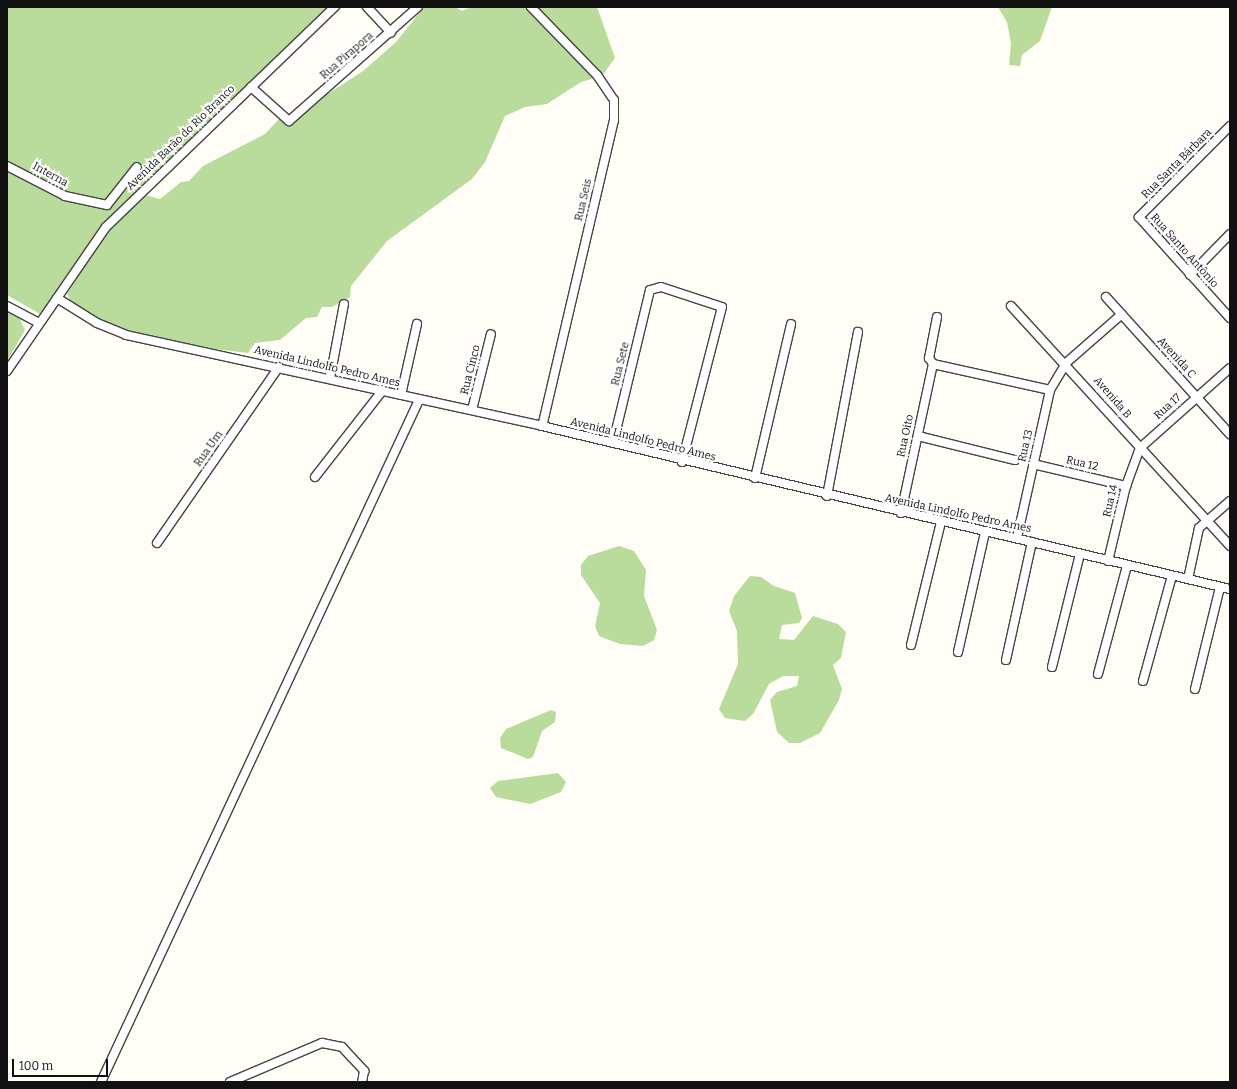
<!DOCTYPE html>
<html>
<head>
<meta charset="utf-8">
<style>
	body { margin:0 }
	#map { position:relative; width:1237px; height:1089px; overflow:hidden; background:#fffdf5; font-family:Bitter,serif }
	div>[style] { position:absolute }
	[style*='--x'] { left:calc(var(--x)*1px); top:calc(var(--y)*1px); width:calc(var(--w)*1px); rotate:calc(var(--a)*1deg) }
	.forest>* { inset:0; background:#b9dc9c }
	.roads { filter:drop-shadow(1px 0 #444) drop-shadow(-1px 0 #444) drop-shadow(0 1px #444) drop-shadow(0 -1px #444) }
	.minor>* { height:8px; margin:-4px; padding:0 4px; transform-origin:4px; border-radius:4px; background:#fff }
	span { translate:-50% -50%; white-space:nowrap; text-align:center; line-height:1.15; -webkit-text-stroke:4px #fff; paint-order:stroke }
	.street-label { font-size:11px; color:#111 }
	.frame { position:absolute; inset:0; border:8px solid #111; pointer-events:none }
	.scale { position:absolute; left:12px; top:1059px; width:96px; height:18px; box-sizing:border-box; border:2px solid #111; border-top:0; padding-left:5px; font-size:12px; line-height:14px; white-space:nowrap; color:#111; -webkit-text-stroke:3px #fff; paint-order:stroke }
</style>
</head>
<body>
<div id="map">
	<div class="forest">
		<i style="clip-path:polygon(7px 7px,332px 7px,105px 225px,40px 314px,7px 295px)"></i>
		<i style="clip-path:polygon(424px 7px,455px 7px,462px 11px,471px 7px,597px 7px,615px 58px,602px 76px,581px 82px,547px 104px,525px 107px,505px 116px,485px 162px,472px 179px,387px 241px,351px 286px,350px 297px,332px 307px,322px 307px,317px 317px,306px 318px,280px 340px,255px 343px,248px 353px,215px 349px,115px 328px,72px 305px,67px 294px,78px 276px,102px 239px,135px 203px,145px 195px,160px 199px,181px 182px,189px 181px,203px 166px,265px 134px,281px 117px,290px 124px,309px 106px,363px 71px,396px 42px)"></i>
		<i style="clip-path:polygon(998px 7px,1052px 7px,1040px 41px,1022px 55px,1020px 66px,1009px 65px,1011px 44px,1007px 22px)"></i>
		<i style="clip-path:polygon(7px 309px,18px 315px,25px 330px,7px 361px)"></i>
		<i style="clip-path:polygon(619px 546px,634px 551px,646px 570px,644px 596px,657px 630px,654px 640px,643px 646px,620px 644px,599px 636px,595px 626px,600px 603px,581px 575px,581px 565px,588px 556px)"></i>
		<i style="clip-path:polygon(750px 576px,761px 577px,774px 586px,795px 593px,802px 618px,799px 623px,782px 625px,779px 639px,794px 640px,813px 616px,838px 624px,846px 632px,841px 658px,833px 665px,842px 689px,839px 700px,820px 733px,800px 743px,789px 743px,777px 732px,770px 700px,777px 692px,797px 686px,799px 676px,783px 676px,769px 684px,753px 714px,745px 721px,725px 718px,719px 709px,738px 664px,737px 631px,729px 611px,734px 596px)"></i>
		<i style="clip-path:polygon(551px 710px,556px 712px,555px 722px,542px 731px,533px 757px,528px 759px,501px 748px,500px 738px,506px 729px)"></i>
		<i style="clip-path:polygon(558px 773px,566px 782px,561px 792px,530px 804px,496px 797px,490px 788px,498px 781px)"></i>
	</div>
	<div class="roads">
		<div class="minor">
			<i style="--x:367;--y:7;--w:35;--a:47"></i>
			<i style="--x:531;--y:7;--w:95;--a:45.9"></i>
			<i style="--x:597;--y:75;--w:30;--a:56"></i>
			<i style="--x:614;--y:100;--w:20;--a:90"></i>
			<i style="--x:614;--y:120;--w:314;--a:103.2"></i>
			<i style="--x:251;--y:87;--w:51;--a:41.8"></i>
			<i style="--x:289;--y:121;--w:172;--a:-41.5"></i>
			<i style="--x:1230;--y:126;--w:129;--a:135"></i>
			<i style="--x:1139;--y:217;--w:136;--a:48"></i>
			<i style="--x:7;--y:166;--w:65;--a:27.3"></i>
			<i style="--x:65;--y:196;--w:43;--a:12.1"></i>
			<i style="--x:107;--y:205;--w:48;--a:-51.7"></i>
			<i style="--x:1190;--y:275;--w:57;--a:-45.7"></i>
			<i style="--x:1106;--y:297;--w:185;--a:47.9"></i>
			<i style="--x:57;--y:298;--w:47;--a:32"></i>
			<i style="--x:97;--y:323;--w:31;--a:22"></i>
			<i style="--x:126;--y:335;--w:426;--a:12.3"></i>
			<i style="--x:542;--y:426;--w:707;--a:13.33"></i>
			<i style="--x:7;--y:306;--w:36;--a:28"></i>
			<i style="--x:1011;--y:306;--w:325;--a:47.6"></i>
			<i style="--x:937;--y:317;--w:42;--a:101"></i>
			<i style="--x:929;--y:358;--w:7;--a:56"></i>
			<i style="--x:933;--y:364;--w:120;--a:12.5"></i>
			<i style="--x:7;--y:371;--w:175;--a:-55.5"></i>
			<i style="--x:106;--y:227;--w:318;--a:-43.9"></i>
			<i style="--x:330;--y:378;--w:75;--a:-79.3"></i>
			<i style="--x:401;--y:395;--w:73;--a:-77.3"></i>
			<i style="--x:472;--y:410;--w:78;--a:-76"></i>
			<i style="--x:918;--y:436;--w:100;--a:13.9"></i>
			<i style="--x:613;--y:443;--w:157;--a:-76.4"></i>
			<i style="--x:650;--y:290;--w:11;--a:-15"></i>
			<i style="--x:661;--y:287;--w:64;--a:18.2"></i>
			<i style="--x:722;--y:307;--w:160;--a:104.5"></i>
			<i style="--x:1033;--y:464;--w:96;--a:13.3"></i>
			<i style="--x:315;--y:477;--w:110;--a:-52"></i>
			<i style="--x:755;--y:478;--w:158;--a:-76.8"></i>
			<i style="--x:827;--y:496;--w:167;--a:-79.3"></i>
			<i style="--x:901;--y:513;--w:152;--a:-77.9"></i>
			<i style="--x:1017;--y:538;--w:152;--a:-77.4"></i>
			<i style="--x:1050;--y:390;--w:31;--a:-59"></i>
			<i style="--x:1066;--y:363;--w:74;--a:-41.2"></i>
			<i style="--x:157;--y:543;--w:214;--a:-55.3"></i>
			<i style="--x:1108;--y:561;--w:77;--a:-76.5"></i>
			<i style="--x:1126;--y:486;--w:40;--a:-69.8"></i>
			<i style="--x:1140;--y:448;--w:120;--a:-41.6"></i>
			<i style="--x:1188;--y:579;--w:52;--a:-77.8"></i>
			<i style="--x:1199;--y:528;--w:41;--a:-41.1"></i>
			<i style="--x:911;--y:645;--w:127;--a:-76.3"></i>
			<i style="--x:958;--y:652;--w:123;--a:-77.3"></i>
			<i style="--x:1006;--y:660;--w:121;--a:-77.6"></i>
			<i style="--x:1052;--y:667;--w:116;--a:-76.1"></i>
			<i style="--x:1098;--y:674;--w:112;--a:-75"></i>
			<i style="--x:1143;--y:681;--w:109;--a:-74.6"></i>
			<i style="--x:1195;--y:689;--w:105;--a:-76.2"></i>
			<i style="--x:101;--y:1082;--w:752;--a:-65"></i>
			<i style="--x:230;--y:1082;--w:100;--a:-23"></i>
			<i style="--x:322;--y:1043;--w:20;--a:11"></i>
			<i style="--x:342;--y:1047;--w:33;--a:47"></i>
			<i style="--x:364;--y:1071;--w:11;--a:100"></i>
		</div>
	</div>
	<div class="street-label">
		<span style="left:347px;top:56px;rotate:-41deg">Rua Pirapora</span>
		<span style="left:181px;top:138px;rotate:-44deg">Avenida Barão do Rio Branco</span>
		<span style="left:1177px;top:164px;rotate:-45deg">Rua Santa Bárbara</span>
		<span style="left:50px;top:175px;rotate:29deg">Interna</span>
		<span style="left:584px;top:200px;rotate:-77deg">Rua Seis</span>
		<span style="left:1184px;top:251px;rotate:48deg">Rua Santo Antônio</span>
		<span style="left:1176px;top:358px;rotate:48deg">Avenida C</span>
		<span style="left:621px;top:364px;rotate:-76deg">Rua Sete</span>
		<span style="left:327px;top:367px;rotate:13deg">Avenida Lindolfo Pedro Ames</span>
		<span style="left:471px;top:370px;rotate:-76deg">Rua Cinco</span>
		<span style="left:1112px;top:398px;rotate:49deg">Avenida B</span>
		<span style="left:1168px;top:407px;rotate:-42deg">Rua 17</span>
		<span style="left:906px;top:436px;rotate:-78deg">Rua Oito</span>
		<span style="left:643px;top:440px;rotate:14deg">Avenida Lindolfo Pedro Ames</span>
		<span style="left:1026px;top:446px;rotate:-77deg">Rua 13</span>
		<span style="left:209px;top:449px;rotate:-55deg">Rua Um</span>
		<span style="left:1082px;top:464px;rotate:13deg">Rua 12</span>
		<span style="left:1111px;top:501px;rotate:-77deg">Rua 14</span>
		<span style="left:958px;top:514px;rotate:12deg">Avenida Lindolfo Pedro Ames</span>
	</div>
	<div class="frame"></div>
	<div class="scale">100 m</div>
</div>
</body>
</html>
